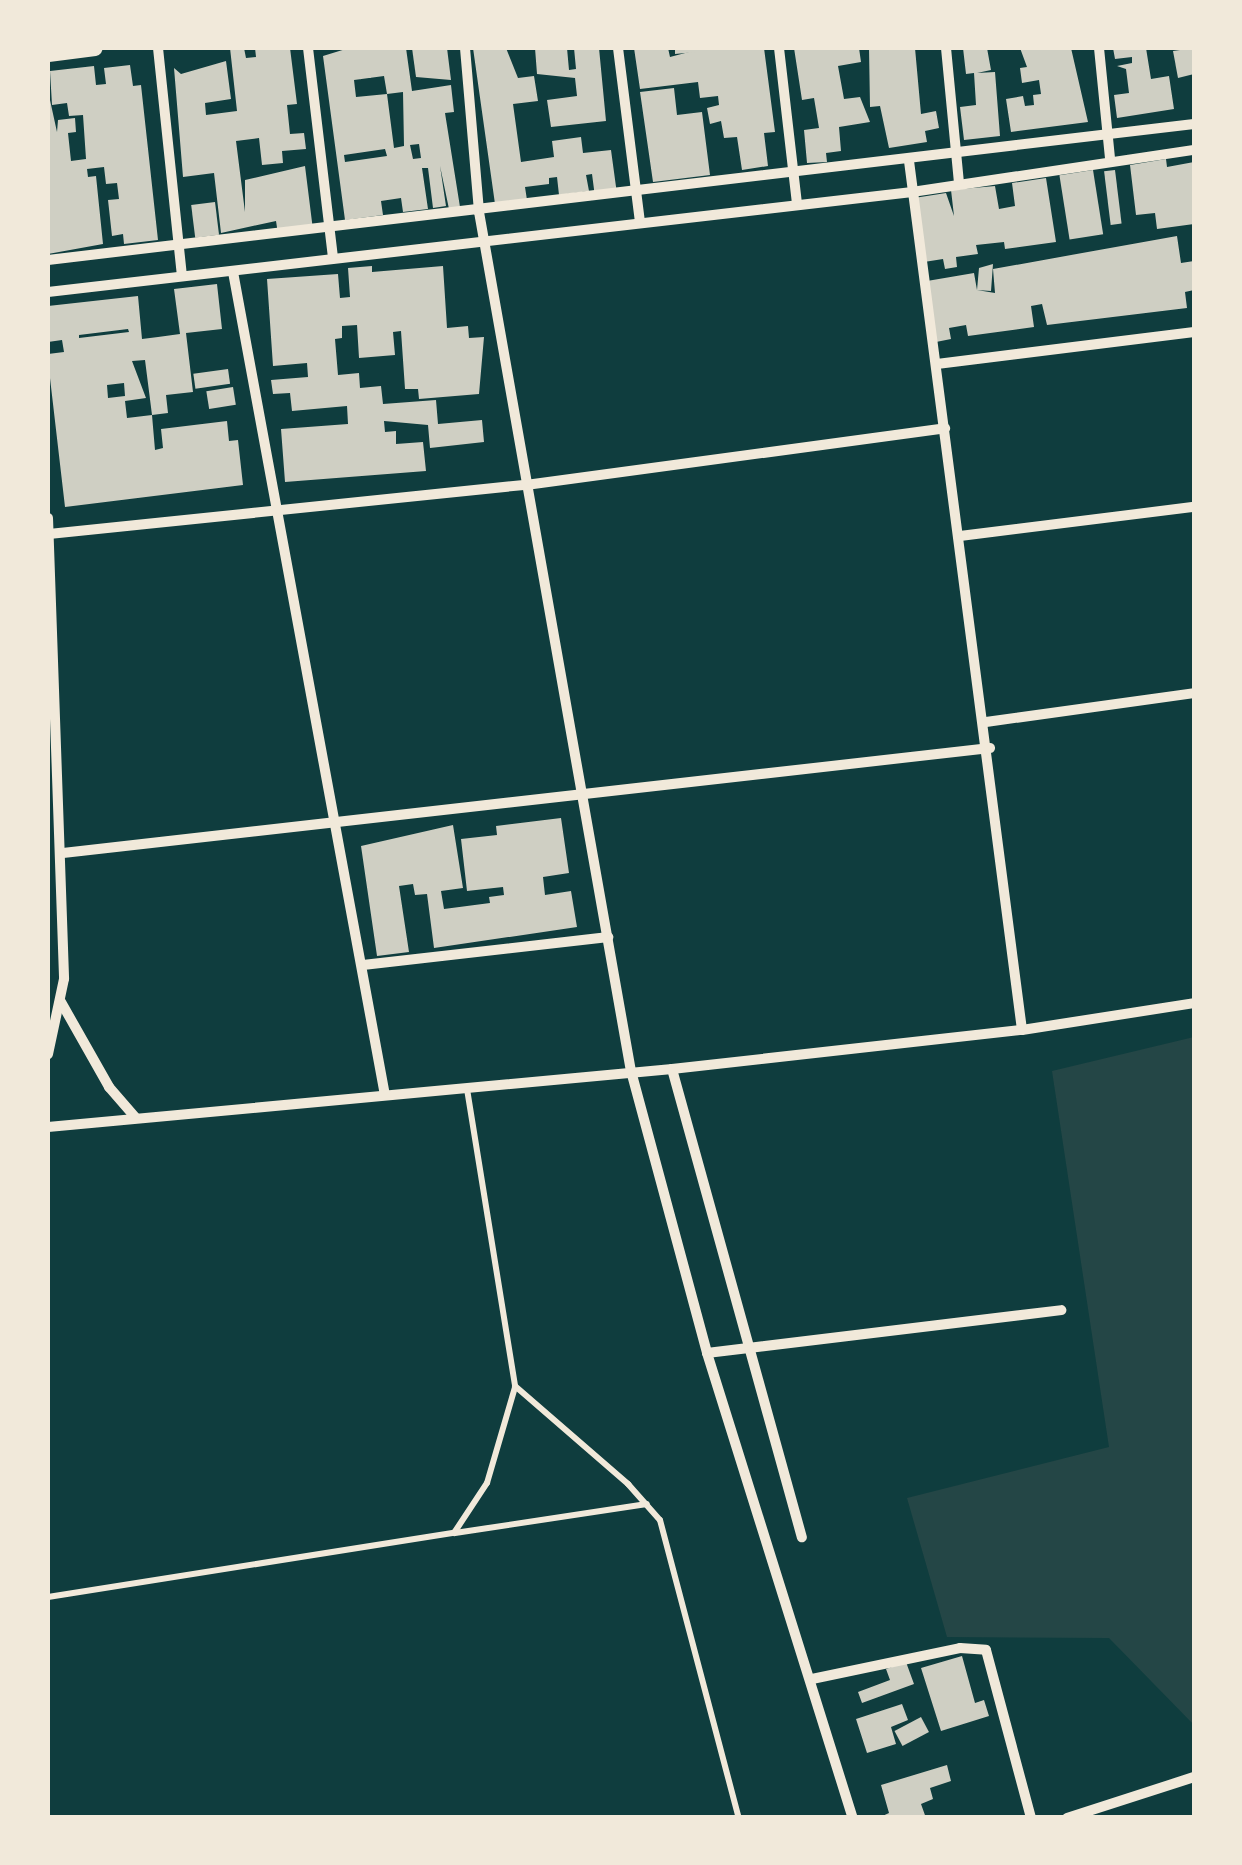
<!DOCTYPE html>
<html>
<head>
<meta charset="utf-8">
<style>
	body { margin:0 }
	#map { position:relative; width:1242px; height:1865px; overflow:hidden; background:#0f3d3e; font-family:Spectral,serif }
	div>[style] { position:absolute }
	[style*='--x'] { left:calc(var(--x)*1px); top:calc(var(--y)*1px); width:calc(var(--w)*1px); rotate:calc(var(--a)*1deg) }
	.green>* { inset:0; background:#244646 }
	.building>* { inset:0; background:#cfcfc3; transform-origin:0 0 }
	.service>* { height:6px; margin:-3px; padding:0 3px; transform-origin:3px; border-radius:3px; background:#f1e9da }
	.minor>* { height:10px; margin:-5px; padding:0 5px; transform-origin:5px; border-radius:5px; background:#f1e9da }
	.tertiary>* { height:15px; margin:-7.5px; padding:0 7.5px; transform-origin:7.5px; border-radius:7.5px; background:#f1e9da }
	span { translate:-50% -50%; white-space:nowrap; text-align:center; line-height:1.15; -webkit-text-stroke:10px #f1e9da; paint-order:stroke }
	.frame { position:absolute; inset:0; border:50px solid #f1e9da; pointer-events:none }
</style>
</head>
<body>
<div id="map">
	<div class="green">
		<i style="clip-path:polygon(1194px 1037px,1194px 1725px,1109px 1638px,947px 1637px,907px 1498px,1109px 1447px,1052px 1071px)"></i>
	</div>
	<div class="building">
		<i style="clip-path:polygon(230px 48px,244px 48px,246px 58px,256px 57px,255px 48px,290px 48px,297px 104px,287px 105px,290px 134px,304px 133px,306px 149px,282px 151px,283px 163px,262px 165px,259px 138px,236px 141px,245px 212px,245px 180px,305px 166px,313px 230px,278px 234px,276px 221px,221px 233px,214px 173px,183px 177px,174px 68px,181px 74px,226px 61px,231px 99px,205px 103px,206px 115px,237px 111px)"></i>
		<i style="clip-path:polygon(evenodd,349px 48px,406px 48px,412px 91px,451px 85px,454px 112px,445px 113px,460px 207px,449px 209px,440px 166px,446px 206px,433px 208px,428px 168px,422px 168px,428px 209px,403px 212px,401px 198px,381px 201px,383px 215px,345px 220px,323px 56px,349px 48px,384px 76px,387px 94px,403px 92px,404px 146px,394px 148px,387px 94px,356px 97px,354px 80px,384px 76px,349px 48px,419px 144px,421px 158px,413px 159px,410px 145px,419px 144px,349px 48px,385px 149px,387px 156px,345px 162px,344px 155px,385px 149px)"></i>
		<i style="clip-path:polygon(412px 48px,447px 48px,451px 80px,416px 77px)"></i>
		<i style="clip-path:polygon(473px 48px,506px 48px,518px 78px,534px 76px,538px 101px,513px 104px,521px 162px,554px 157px,552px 141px,581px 137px,583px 153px,611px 150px,617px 194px,595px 197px,592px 174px,586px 175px,589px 191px,559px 195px,557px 177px,549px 178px,549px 184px,525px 187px,527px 200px,495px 204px)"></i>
		<i style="clip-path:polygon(535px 48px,567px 48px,569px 70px,576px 69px,574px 48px,599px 48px,606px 121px,551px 127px,547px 100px,577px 96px,575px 78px,537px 74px)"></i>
		<i style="clip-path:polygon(634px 48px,668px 48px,670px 57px,704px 48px,764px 48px,775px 132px,764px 133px,768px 166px,742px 170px,737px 137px,724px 138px,721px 121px,710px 124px,707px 108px,719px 105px,718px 96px,700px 98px,698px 82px,640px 89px)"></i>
		<i style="clip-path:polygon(675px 48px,696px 48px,696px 52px,675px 54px)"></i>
		<i style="clip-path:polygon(794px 48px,859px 48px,861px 62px,838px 66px,844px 99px,860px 97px,870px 122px,839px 127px,841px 151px,826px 153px,827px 162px,807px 163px,804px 130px,819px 128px,814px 98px,802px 100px)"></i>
		<i style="clip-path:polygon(869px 48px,915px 48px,921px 114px,936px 111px,939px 128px,925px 131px,927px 142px,889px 148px,880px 106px,870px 107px)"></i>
		<i style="clip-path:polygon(963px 48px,987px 48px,991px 70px,977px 73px,995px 72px,1000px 136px,964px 140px,960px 107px,976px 105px,974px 73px,966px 74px)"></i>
		<i style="clip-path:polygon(1020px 48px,1071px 48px,1088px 122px,1011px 132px,1006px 99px,1023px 96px,1025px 106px,1034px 105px,1033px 95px,1041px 94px,1039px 80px,1022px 83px,1020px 68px,1027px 67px)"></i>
		<i style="clip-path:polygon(1113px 48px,1146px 48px,1151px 79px,1169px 76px,1174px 109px,1117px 118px,1114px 95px,1129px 93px,1126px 69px,1117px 66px,1132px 63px,1132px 57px,1115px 59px)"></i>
		<i style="clip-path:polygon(1194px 48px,1194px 74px,1178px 78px,1173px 51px)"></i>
		<i style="clip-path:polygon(130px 65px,133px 86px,141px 85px,158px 240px,124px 244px,123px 234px,112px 236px,108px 200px,119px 199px,117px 183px,106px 184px,104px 167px,87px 169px,88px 177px,96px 176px,103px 244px,48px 254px,48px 91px,57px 132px,58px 120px,75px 118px,76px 132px,68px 133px,71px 161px,86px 159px,83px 115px,69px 116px,67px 103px,52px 105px,50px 71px,94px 66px,96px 85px,106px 84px,104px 68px)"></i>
		<i style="clip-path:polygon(674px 88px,677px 115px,702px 112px,710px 175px,653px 182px,640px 92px)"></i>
		<i style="clip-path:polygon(1166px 159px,1167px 167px,1194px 162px,1194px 224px,1157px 229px,1155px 213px,1136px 215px,1130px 165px)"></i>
		<i style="left:1093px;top:170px;width:65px;height:34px;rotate:81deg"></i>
		<i style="left:1115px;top:170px;width:54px;height:11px;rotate:83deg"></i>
		<i style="clip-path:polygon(1046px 178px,1056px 242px,1005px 249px,1004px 242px,976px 245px,978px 254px,956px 257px,957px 267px,945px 269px,943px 259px,924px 262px,914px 198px,946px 193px,954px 216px,951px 190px,995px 186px,999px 209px,1015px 206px,1012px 183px)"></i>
		<i style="left:215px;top:202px;width:33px;height:24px;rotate:83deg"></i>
		<i style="clip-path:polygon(1177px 236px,1181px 263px,1194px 261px,1194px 290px,1185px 292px,1187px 308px,1047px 325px,1042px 304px,1031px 306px,1034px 327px,968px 336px,966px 325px,949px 328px,951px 339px,936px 342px,927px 281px,974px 273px,977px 290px,979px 268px,993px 264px,991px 291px,977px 290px,995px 293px,993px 269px)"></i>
		<i style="clip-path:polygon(372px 266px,372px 272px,443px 266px,447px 328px,468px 326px,469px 338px,484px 337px,479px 394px,419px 399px,418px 389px,405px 389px,401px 331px,393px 332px,395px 355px,359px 358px,357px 325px,342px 326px,342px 338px,335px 339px,338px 375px,359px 373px,360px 388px,381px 386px,383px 404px,436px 400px,438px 424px,482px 420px,484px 442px,430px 448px,428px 425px,384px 421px,385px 432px,396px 431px,396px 444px,423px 442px,426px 471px,285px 482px,281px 429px,348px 424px,347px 406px,292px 411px,290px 393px,273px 394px,271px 380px,308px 377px,307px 363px,273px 366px,267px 279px,338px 274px,340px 298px,350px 297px,348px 268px)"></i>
		<i style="clip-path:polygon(evenodd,217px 284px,222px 329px,186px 333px,193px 392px,166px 395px,168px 413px,152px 415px,155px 450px,163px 448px,161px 429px,227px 421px,229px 441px,238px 440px,243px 485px,65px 507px,48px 361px,48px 354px,64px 352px,62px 340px,48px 342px,48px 306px,138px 296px,142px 339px,158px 337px,180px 334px,174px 289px,217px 284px,128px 329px,129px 332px,79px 338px,79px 335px,128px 329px,217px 284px,145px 360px,152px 415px,127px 418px,125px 401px,146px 398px,132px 361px,145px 360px,217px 284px,124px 383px,125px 396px,108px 398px,107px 385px,124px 383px)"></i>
		<i style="left:228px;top:369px;width:15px;height:35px;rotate:82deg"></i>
		<i style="left:233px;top:387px;width:18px;height:27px;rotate:81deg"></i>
		<i style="clip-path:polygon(561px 818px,569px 873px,543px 877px,545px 895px,571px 891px,577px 927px,434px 948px,427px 894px,415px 895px,413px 884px,399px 886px,409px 952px,377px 956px,361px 846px,453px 825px,463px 888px,441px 891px,444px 909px,490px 903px,489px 897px,504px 895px,503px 887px,467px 891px,461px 839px,497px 835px,496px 826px)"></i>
		<i style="clip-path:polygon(962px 1656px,975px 1703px,984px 1700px,989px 1716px,941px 1731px,921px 1668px)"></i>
		<i style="clip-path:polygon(906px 1662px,914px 1684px,862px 1703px,858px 1692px,890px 1680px,886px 1669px)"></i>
		<i style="clip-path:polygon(902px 1704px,908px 1720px,891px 1727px,896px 1744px,867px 1753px,856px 1719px)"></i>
		<i style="left:921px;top:1717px;width:17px;height:30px;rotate:62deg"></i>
		<i style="clip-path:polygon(947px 1765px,951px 1781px,930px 1788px,933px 1799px,921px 1804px,926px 1818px,878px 1818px,889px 1813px,881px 1785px)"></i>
	</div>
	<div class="service">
		<i style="--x:467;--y:1089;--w:301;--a:80.8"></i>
		<i style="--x:515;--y:1386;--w:150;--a:40.9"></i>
		<i style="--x:628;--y:1484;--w:48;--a:48.4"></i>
		<i style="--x:660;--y:1520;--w:308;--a:75.2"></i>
		<i style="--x:455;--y:1533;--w:194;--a:-8.6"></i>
		<i style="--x:48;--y:1597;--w:411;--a:-9"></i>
		<i style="--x:454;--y:1533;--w:60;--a:-56.6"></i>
		<i style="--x:487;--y:1483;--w:100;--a:-73.7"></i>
	</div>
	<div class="minor">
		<i style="--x:158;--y:48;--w:228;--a:84"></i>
		<i style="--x:308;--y:48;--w:212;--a:83.2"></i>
		<i style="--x:465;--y:48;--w:165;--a:85.1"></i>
		<i style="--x:479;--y:212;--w:872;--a:79.97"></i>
		<i style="--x:631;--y:1071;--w:292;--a:74.9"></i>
		<i style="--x:707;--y:1353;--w:487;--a:72.6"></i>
		<i style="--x:618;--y:48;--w:175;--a:82.8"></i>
		<i style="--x:779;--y:48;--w:156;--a:83.4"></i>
		<i style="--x:946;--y:48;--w:136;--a:84.5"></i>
		<i style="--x:1099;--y:48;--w:112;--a:84.3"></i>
		<i style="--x:909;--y:161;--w:876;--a:82.59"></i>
		<i style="--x:48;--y:260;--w:1154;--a:-6.77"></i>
		<i style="--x:233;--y:272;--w:837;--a:79.54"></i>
		<i style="--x:48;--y:292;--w:870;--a:-6.6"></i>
		<i style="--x:912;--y:192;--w:285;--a:-8.5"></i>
		<i style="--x:937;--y:364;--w:259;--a:-7.1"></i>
		<i style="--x:48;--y:518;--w:461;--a:88"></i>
		<i style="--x:64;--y:979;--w:77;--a:102"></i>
		<i style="--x:49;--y:534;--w:480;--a:-5.9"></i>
		<i style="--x:526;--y:485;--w:423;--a:-7.7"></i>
		<i style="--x:960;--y:536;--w:236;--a:-7.1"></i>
		<i style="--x:986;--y:722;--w:210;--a:-7.9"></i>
		<i style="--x:63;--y:853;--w:933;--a:-6.46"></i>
		<i style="--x:363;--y:965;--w:247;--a:-6.5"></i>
		<i style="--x:61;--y:1002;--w:98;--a:60.5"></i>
		<i style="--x:109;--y:1087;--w:40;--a:49"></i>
		<i style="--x:672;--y:1069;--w:486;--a:74.5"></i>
		<i style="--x:48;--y:1127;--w:627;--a:-5.31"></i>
		<i style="--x:672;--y:1069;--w:352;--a:-6.4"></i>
		<i style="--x:1022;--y:1030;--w:174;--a:-8.9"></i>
		<i style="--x:707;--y:1353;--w:357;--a:-6.9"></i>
		<i style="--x:812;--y:1679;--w:151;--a:-11.8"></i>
		<i style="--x:960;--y:1648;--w:26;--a:4"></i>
		<i style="--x:986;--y:1650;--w:174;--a:75"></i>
		<i style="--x:1067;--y:1818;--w:133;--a:-17.9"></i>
	</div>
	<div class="tertiary">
		<i style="--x:48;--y:54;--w:47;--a:-7.3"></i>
	</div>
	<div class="frame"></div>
</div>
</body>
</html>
